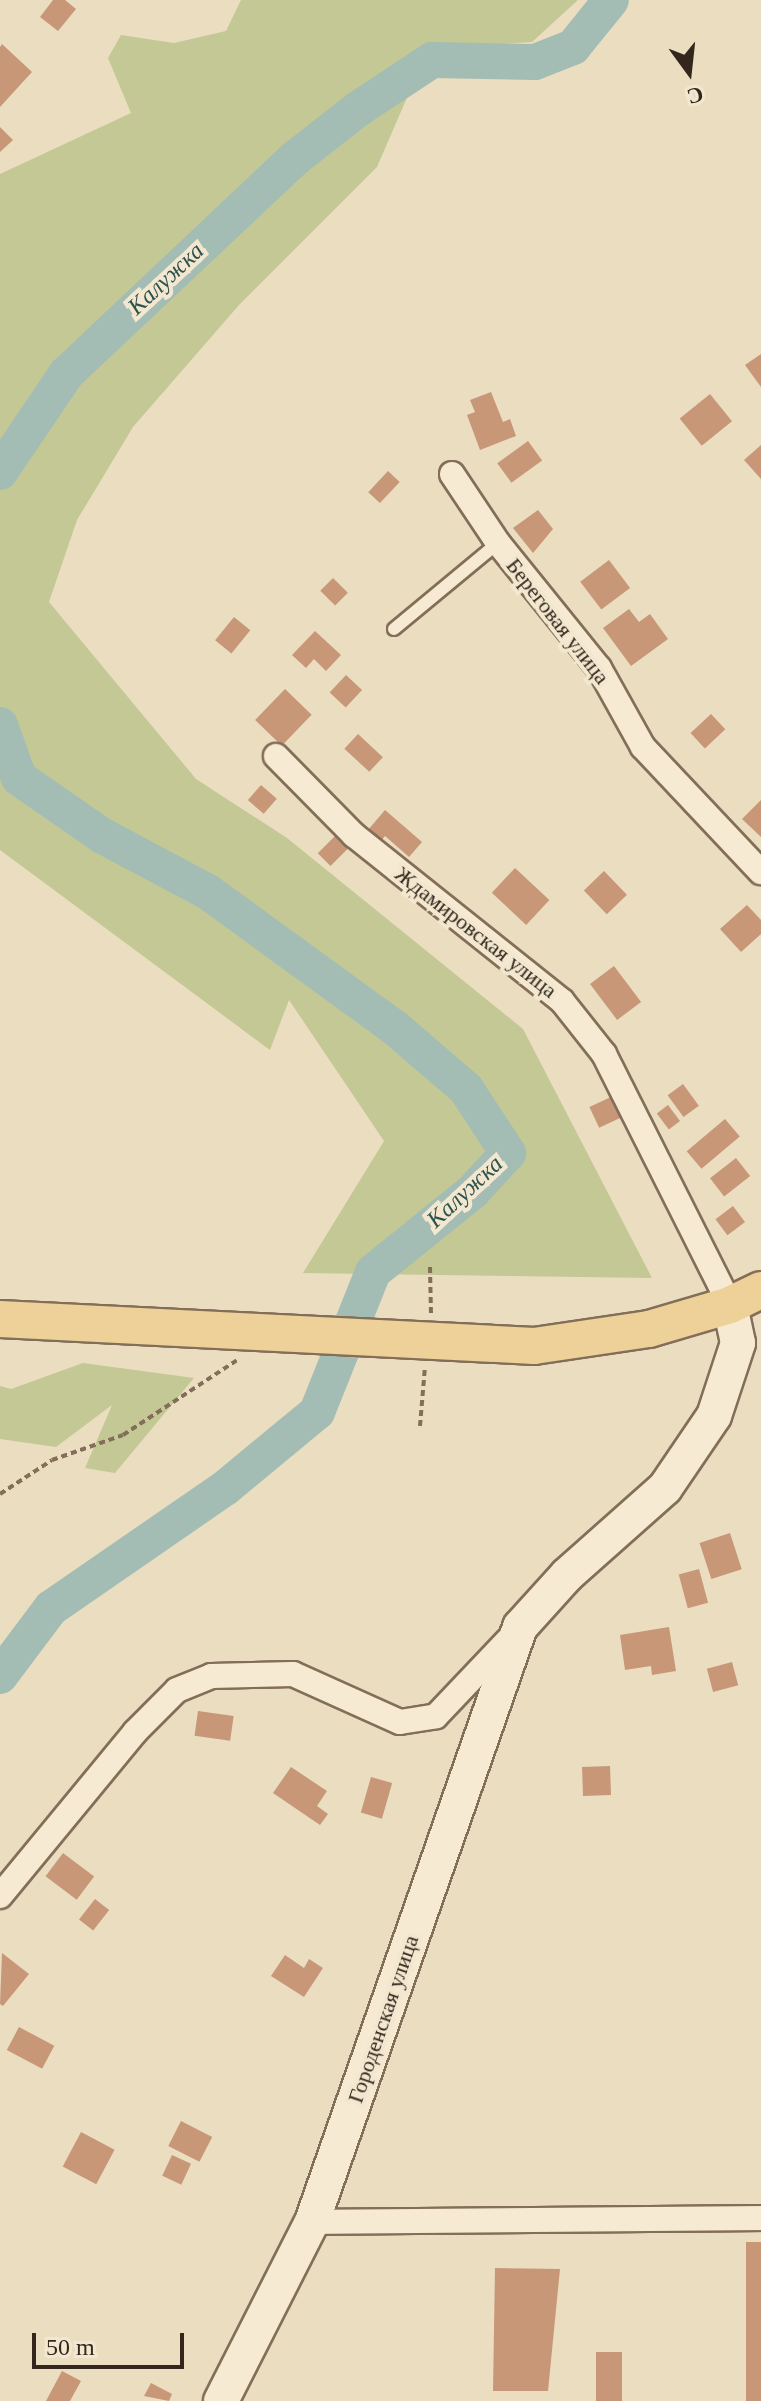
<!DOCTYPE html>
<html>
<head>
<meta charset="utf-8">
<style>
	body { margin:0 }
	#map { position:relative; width:761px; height:2401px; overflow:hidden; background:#ebddc0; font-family:"Times New Roman",serif }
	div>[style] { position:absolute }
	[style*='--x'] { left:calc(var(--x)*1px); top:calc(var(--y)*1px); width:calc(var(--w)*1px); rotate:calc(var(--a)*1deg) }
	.green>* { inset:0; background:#c3c895 }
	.river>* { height:36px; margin:-18px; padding:0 18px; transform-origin:18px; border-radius:18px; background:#a3bdb5 }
	.building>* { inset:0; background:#c79778; transform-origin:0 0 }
	.path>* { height:4px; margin-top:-2px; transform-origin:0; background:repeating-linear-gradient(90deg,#836e59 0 6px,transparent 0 10px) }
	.roads { filter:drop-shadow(2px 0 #836e59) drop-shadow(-2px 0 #836e59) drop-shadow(0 2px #836e59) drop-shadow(0 -2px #836e59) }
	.lane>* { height:12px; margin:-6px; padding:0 6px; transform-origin:6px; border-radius:6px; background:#f6ebd2 }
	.street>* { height:24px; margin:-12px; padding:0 12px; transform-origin:12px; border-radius:12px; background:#f6ebd2 }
	.secondary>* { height:34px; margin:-17px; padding:0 17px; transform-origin:17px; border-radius:17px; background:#f6ebd2 }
	.primary>* { height:36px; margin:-18px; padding:0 18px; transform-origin:18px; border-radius:18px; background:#edd199 }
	span { translate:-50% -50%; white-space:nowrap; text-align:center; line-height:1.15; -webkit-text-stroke:8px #f3e8cf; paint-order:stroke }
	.street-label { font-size:22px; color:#33271d }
	.water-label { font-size:24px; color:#2d524f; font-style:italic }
	.north { position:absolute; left:649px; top:32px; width:80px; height:80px; -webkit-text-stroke:6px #f3e8cf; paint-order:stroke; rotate:165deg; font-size:22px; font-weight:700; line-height:32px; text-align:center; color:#33271d }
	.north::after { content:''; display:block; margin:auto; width:28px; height:36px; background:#33271d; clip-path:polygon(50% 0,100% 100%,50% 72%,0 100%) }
	.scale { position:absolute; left:32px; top:2333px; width:152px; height:36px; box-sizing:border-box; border:4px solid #33271d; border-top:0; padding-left:10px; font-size:24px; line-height:28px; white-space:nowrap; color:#33271d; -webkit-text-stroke:6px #f3e8cf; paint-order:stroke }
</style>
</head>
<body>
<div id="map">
	<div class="green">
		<i style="clip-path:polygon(241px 0,578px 0,532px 42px,428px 49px,377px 167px,239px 305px,133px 427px,77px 520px,49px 602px,196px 779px,287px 838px,523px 1029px,652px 1278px,303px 1273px,384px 1141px,289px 1000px,270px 1050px,0 850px,0 174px,131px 113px,108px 58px,121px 35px,174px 43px,226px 31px)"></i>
		<i style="clip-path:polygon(83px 1363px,194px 1378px,115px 1473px,85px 1468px,112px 1405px,56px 1447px,0 1439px,0 1386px,11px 1389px)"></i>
	</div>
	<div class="river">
		<i style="--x:0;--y:472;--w:118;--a:-56"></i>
		<i style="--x:66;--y:374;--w:313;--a:-43.3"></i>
		<i style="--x:294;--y:159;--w:81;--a:-38"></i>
		<i style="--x:358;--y:109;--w:89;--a:-33.5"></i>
		<i style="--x:432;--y:60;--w:103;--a:1.1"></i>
		<i style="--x:535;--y:62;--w:41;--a:-21.5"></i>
		<i style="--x:573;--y:47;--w:60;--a:-51"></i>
		<i style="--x:0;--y:725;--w:56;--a:70.3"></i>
		<i style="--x:19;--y:778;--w:100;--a:34.8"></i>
		<i style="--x:101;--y:835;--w:121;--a:28"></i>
		<i style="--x:208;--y:892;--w:230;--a:36"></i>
		<i style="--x:394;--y:1027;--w:95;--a:40.7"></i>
		<i style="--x:466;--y:1089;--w:77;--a:56.7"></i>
		<i style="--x:508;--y:1153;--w:53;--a:132.7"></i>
		<i style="--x:472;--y:1192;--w:127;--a:141.1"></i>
		<i style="--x:373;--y:1272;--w:151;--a:111.8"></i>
		<i style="--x:317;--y:1412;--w:119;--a:140.4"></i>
		<i style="--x:225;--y:1488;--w:211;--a:145.4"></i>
		<i style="--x:51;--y:1608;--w:85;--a:126.9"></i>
	</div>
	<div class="building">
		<i style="clip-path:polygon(53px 0,65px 0,76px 9px,58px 31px,40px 17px)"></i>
		<i style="clip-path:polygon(2px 44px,32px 72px,0 107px,0 47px)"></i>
		<i style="clip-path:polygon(0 127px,13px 140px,0 152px)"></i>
		<i style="clip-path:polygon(761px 354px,761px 387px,745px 365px)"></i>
		<i style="clip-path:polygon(491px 392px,503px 422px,510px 419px,516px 436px,480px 450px,467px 415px,475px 412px,470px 400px)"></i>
		<i style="left:710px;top:394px;width:35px;height:39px;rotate:51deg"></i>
		<i style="left:528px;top:441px;width:24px;height:38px;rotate:54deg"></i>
		<i style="clip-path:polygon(761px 445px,761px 479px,744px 460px)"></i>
		<i style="left:388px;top:471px;width:16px;height:29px;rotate:43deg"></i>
		<i style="clip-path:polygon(538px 510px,553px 529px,533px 553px,513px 528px)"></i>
		<i style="left:609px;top:560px;width:35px;height:36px;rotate:53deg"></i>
		<i style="left:333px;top:578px;width:21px;height:18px;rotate:45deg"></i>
		<i style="clip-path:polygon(629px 609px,639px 622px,650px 614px,668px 639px,631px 666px,603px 628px)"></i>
		<i style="left:234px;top:617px;width:21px;height:30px;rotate:39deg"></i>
		<i style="clip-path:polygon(315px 631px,341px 655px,326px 671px,314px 659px,306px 668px,292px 655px)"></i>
		<i style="left:346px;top:675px;width:22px;height:24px;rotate:43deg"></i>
		<i style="left:285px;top:689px;width:37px;height:43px;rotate:44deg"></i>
		<i style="left:711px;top:714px;width:21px;height:28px;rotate:47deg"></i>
		<i style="left:358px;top:734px;width:34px;height:20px;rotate:43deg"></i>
		<i style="left:261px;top:785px;width:21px;height:20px;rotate:41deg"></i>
		<i style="clip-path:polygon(761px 800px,761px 837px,742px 819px)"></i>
		<i style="clip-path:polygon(385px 810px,422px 842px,409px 857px,385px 836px,381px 841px,368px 830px)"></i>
		<i style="left:339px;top:832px;width:18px;height:30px;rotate:45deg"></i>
		<i style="left:515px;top:868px;width:47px;height:34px;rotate:43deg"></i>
		<i style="left:604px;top:871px;width:33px;height:28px;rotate:46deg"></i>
		<i style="clip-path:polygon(747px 905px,761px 920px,761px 934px,741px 952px,720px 929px)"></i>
		<i style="left:614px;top:966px;width:45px;height:30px;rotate:53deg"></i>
		<i style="left:683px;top:1084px;width:27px;height:19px;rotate:54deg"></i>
		<i style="left:613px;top:1096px;width:23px;height:26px;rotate:65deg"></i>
		<i style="left:668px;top:1105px;width:20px;height:14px;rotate:53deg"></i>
		<i style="left:725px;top:1119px;width:23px;height:50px;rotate:50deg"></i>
		<i style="left:736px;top:1158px;width:23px;height:33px;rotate:52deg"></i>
		<i style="left:733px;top:1206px;width:20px;height:22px;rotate:53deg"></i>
		<i style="left:730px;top:1533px;width:38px;height:32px;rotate:72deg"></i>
		<i style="left:699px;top:1569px;width:35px;height:21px;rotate:75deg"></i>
		<i style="clip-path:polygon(669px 1627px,676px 1671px,652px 1675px,651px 1666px,625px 1670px,620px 1635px)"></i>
		<i style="left:732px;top:1662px;width:24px;height:26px;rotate:75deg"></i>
		<i style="left:198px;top:1711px;width:36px;height:25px;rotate:8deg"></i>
		<i style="left:610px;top:1766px;width:29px;height:28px;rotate:88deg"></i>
		<i style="clip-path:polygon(291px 1767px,327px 1791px,317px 1806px,328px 1814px,320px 1825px,273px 1793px)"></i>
		<i style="left:371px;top:1777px;width:22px;height:37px;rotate:16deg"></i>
		<i style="left:63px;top:1853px;width:39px;height:29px;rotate:37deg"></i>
		<i style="left:95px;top:1899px;width:18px;height:26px;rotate:38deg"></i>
		<i style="clip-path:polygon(2px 1953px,29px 1974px,3px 2006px,0 2004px)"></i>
		<i style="clip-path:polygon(285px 1955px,304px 1968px,309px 1959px,323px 1968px,304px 1997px,271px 1976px)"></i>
		<i style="left:19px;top:2027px;width:40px;height:26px;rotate:28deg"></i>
		<i style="left:181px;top:2121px;width:35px;height:28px;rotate:27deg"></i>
		<i style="left:81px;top:2132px;width:38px;height:39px;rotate:28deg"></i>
		<i style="left:172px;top:2155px;width:21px;height:23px;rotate:25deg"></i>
		<i style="left:746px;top:2242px;width:15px;height:159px"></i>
		<i style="clip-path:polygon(495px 2268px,560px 2269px,548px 2391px,493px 2391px)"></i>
		<i style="left:596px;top:2352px;width:26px;height:49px"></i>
		<i style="clip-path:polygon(62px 2371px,81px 2381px,70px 2401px,46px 2401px)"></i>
		<i style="clip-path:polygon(151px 2383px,172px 2394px,169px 2401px,144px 2396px)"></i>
	</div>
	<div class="path">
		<i style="--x:430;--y:1267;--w:46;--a:88.8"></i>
		<i style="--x:420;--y:1426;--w:60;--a:-85.2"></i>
		<i style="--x:0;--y:1494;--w:62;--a:-33.2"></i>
		<i style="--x:52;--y:1460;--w:75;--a:-19.4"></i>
		<i style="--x:123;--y:1435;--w:136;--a:-33.3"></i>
	</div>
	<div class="roads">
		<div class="lane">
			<i style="--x:394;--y:629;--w:135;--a:-39.6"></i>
		</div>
		<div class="street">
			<i style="--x:452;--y:474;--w:83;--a:56.3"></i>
			<i style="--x:498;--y:543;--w:161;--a:51.1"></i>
			<i style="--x:599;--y:668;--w:90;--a:60.9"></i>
			<i style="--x:643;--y:747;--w:172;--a:46.7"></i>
			<i style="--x:276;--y:756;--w:111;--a:45.4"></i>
			<i style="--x:354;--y:835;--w:266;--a:38.6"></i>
			<i style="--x:562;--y:1001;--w:68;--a:51.6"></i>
			<i style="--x:604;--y:1054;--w:281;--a:63.3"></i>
			<i style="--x:0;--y:1896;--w:212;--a:-50.5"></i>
			<i style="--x:135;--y:1732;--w:59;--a:-45"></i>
			<i style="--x:177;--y:1690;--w:37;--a:-22"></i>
			<i style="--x:211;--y:1676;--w:82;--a:-1.4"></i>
			<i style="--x:293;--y:1674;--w:117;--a:24.2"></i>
			<i style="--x:400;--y:1722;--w:36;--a:-9"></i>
			<i style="--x:436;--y:1716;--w:108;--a:-46.5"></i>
			<i style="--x:312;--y:2222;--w:449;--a:-0.5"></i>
		</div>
		<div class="secondary">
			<i style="--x:221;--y:2401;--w:201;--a:-63.1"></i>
			<i style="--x:312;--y:2222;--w:630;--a:-70.73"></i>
			<i style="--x:520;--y:1627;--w:70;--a:-47.9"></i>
			<i style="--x:567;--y:1575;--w:131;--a:-41.6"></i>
			<i style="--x:665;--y:1488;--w:87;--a:-55.8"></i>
			<i style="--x:714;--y:1416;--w:77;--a:-71.8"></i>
			<i style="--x:738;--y:1343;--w:39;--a:-102"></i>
		</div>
		<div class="primary">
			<i style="--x:0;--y:1319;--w:535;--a:2.89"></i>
			<i style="--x:534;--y:1346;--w:116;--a:-8.4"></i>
			<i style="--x:649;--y:1329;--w:84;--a:-16.5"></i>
			<i style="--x:730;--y:1305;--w:34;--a:-26"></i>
		</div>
	</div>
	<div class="street-label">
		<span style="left:558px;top:621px;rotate:52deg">Береговая улица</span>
		<span style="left:476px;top:932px;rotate:38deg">Ждамировская улица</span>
		<span style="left:383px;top:2019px;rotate:-71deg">Городенская улица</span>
	</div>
	<div class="water-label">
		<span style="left:166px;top:279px;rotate:-43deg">Калужка</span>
		<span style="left:465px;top:1192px;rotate:-43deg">Калужка</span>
	</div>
	<div class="north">С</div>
	<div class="scale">50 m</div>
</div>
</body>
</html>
